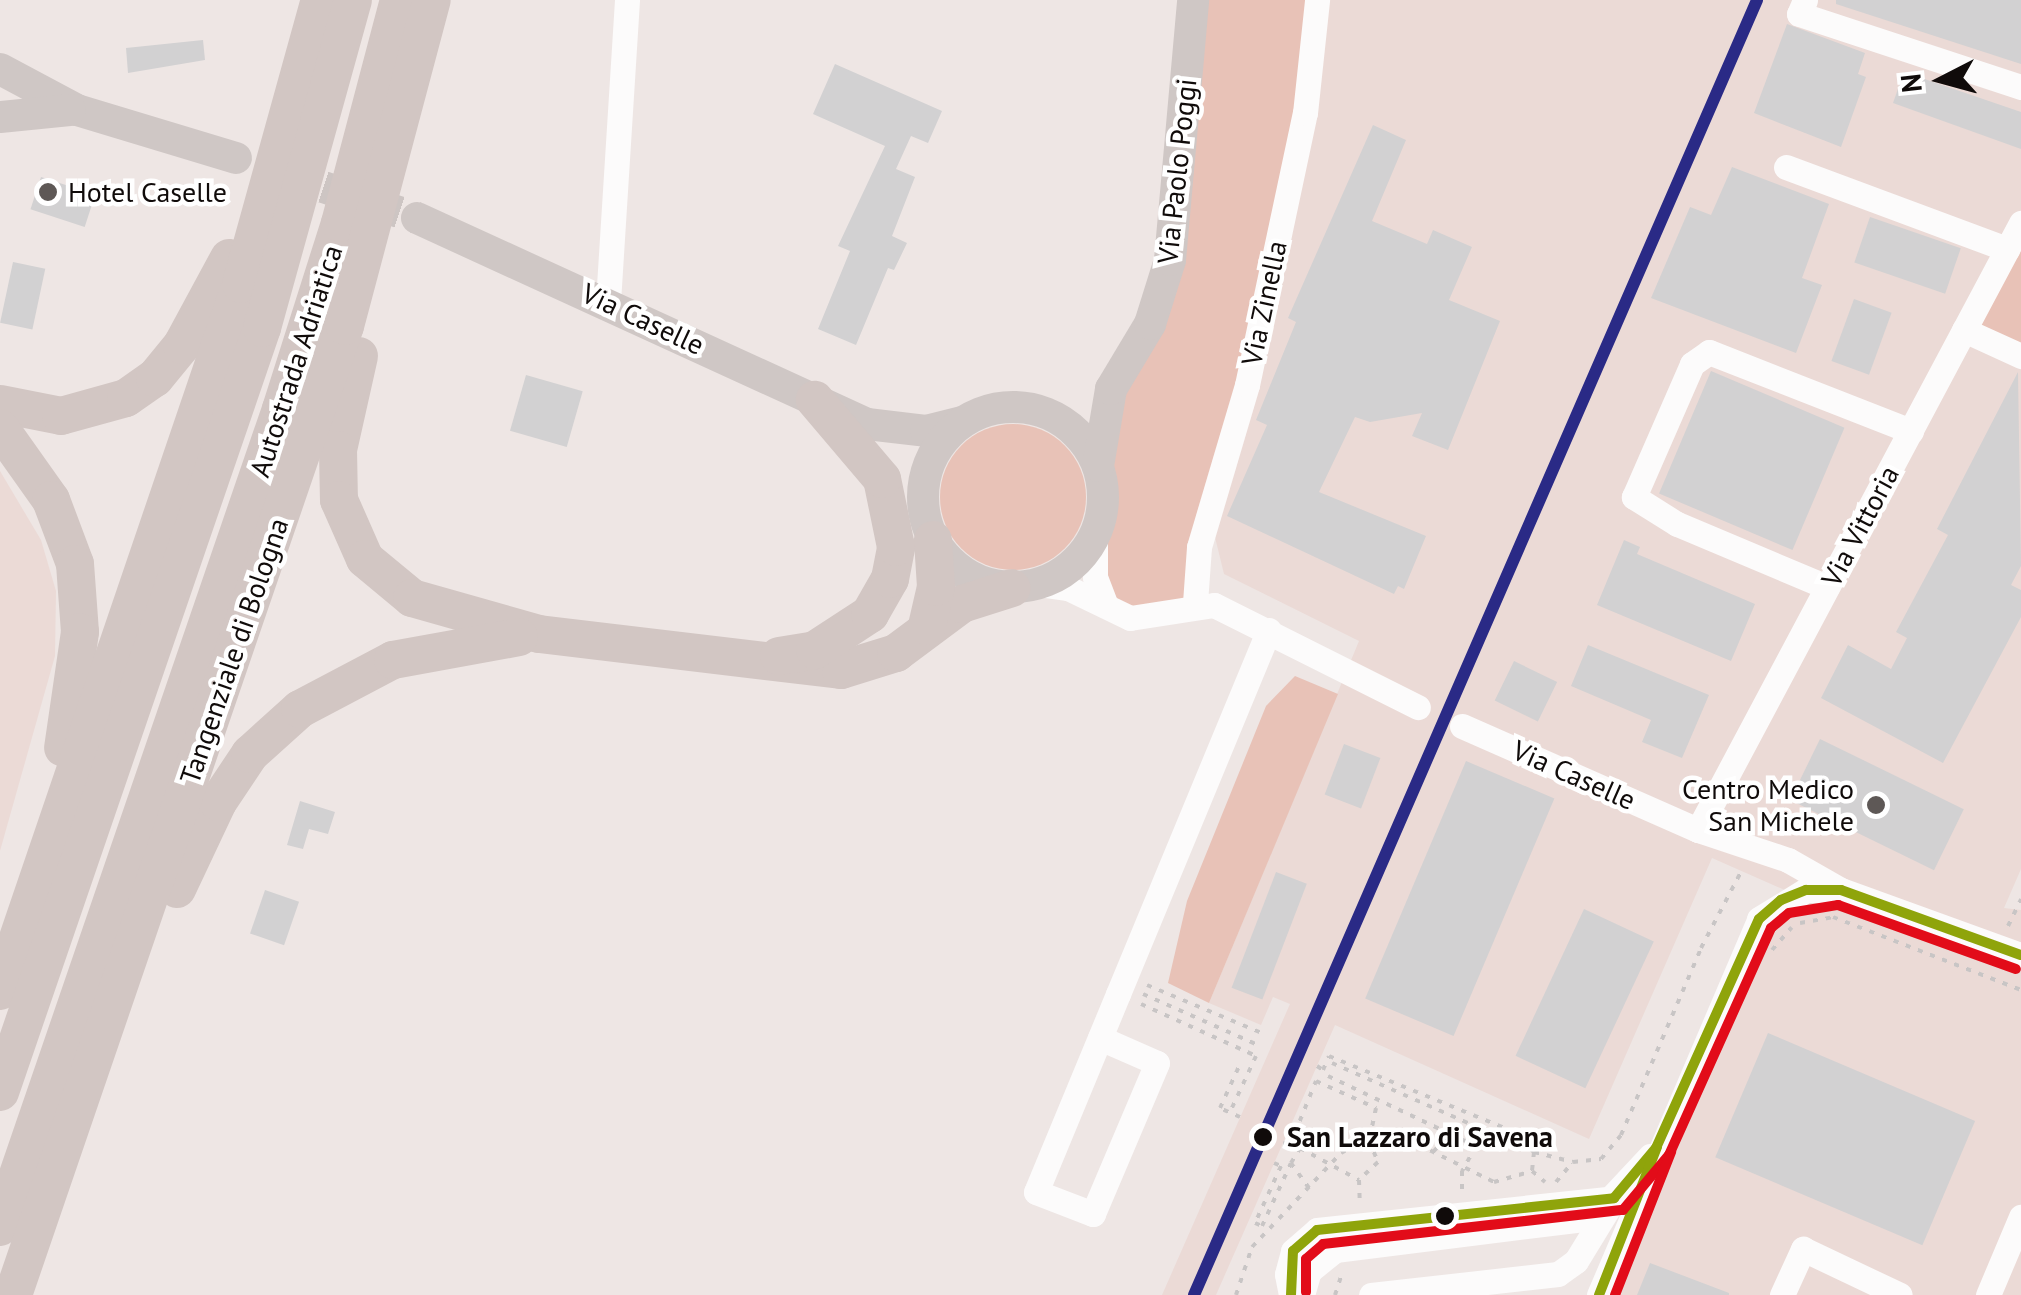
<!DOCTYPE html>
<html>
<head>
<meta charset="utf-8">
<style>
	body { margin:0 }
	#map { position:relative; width:2021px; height:1295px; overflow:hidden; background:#eee6e4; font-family:"PT Sans",sans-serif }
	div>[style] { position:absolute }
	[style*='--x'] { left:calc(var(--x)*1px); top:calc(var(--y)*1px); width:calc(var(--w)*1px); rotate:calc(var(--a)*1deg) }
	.built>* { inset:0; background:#ebdad6 }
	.green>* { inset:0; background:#e8c2b7 }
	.round { border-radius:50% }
	.building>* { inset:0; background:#d2d1d2; transform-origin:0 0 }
	.major-tunnel>* { height:32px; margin-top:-16px; transform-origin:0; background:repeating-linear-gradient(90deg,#cdc5c3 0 32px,transparent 0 48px) }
	.path>* { height:4px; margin-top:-2px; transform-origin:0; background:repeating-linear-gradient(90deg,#c8c5c5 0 5px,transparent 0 13px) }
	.minor>* { height:25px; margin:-12.5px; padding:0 12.5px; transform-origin:12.5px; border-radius:12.5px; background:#fcfbfb }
	.major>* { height:32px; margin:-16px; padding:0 16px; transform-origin:16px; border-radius:16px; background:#cfc7c5 }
	.major>.ring { margin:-16px; padding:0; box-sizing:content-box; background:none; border:32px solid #cfc7c5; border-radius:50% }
	.highway>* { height:38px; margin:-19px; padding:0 19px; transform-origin:19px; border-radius:19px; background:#d2c6c3 }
	.bus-1>* { height:10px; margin:-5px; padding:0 5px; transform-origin:5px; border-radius:5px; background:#8fa40b }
	.bus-2>* { height:10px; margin:-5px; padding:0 5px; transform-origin:5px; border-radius:5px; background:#e20c19 }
	.rail-1>* { height:12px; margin:-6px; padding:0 6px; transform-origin:6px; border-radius:6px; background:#2a2a86 }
	.dots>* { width:28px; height:28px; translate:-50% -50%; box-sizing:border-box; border:5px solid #fff; border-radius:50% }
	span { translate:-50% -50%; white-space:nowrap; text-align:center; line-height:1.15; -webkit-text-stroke:9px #fff; paint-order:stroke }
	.street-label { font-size:28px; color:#100b0a }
	.poi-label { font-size:28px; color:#100b0a }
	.left { translate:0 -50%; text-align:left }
	.right { translate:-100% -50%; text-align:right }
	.stop-label { font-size:28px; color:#100b0a; font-weight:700 }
	.north { position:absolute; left:1891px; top:30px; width:100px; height:100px; -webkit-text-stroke:8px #fff; paint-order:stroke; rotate:264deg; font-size:28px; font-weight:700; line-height:40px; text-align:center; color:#100b0a }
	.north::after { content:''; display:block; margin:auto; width:35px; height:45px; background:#100b0a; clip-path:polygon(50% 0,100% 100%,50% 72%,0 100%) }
</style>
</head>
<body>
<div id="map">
	<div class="built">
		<i style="clip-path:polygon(1307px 0,2021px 0,2021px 869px,2004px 908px,2021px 910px,2021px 1295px,1612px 1295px,1787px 891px,1712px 858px,1589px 1139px,1335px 1025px,1216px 1295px,1162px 1295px,1290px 1004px,1273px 997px,1261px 1025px,1209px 1003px,1359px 641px,1224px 574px,1213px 529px)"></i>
		<i style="clip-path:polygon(0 471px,41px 540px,56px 591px,55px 656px,0 851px)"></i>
	</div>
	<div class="green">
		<i style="clip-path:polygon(1193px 0,1317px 0,1195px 603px,1116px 613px,1095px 535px,1102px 511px,1098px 466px,1150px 324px)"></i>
		<i style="clip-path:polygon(2021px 229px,2021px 356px,1966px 326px)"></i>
		<i class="round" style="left:940px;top:424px;width:146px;height:146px"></i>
		<i style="clip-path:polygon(1295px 676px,1338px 694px,1209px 1003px,1168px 983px,1187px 901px,1266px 706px)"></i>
	</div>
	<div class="building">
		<i style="clip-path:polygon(1836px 0,2021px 0,2021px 64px,1836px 4px)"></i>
		<i style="clip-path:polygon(1787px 24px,1865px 53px,1858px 74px,1866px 77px,1841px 147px,1754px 113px)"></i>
		<i style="clip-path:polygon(203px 40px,205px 60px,128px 73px,126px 48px)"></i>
		<i style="clip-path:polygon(835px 64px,942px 111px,928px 143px,911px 136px,896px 169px,915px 177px,892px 236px,907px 243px,894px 270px,888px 268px,856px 345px,818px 329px,850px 251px,838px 246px,885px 146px,813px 114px)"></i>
		<i style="clip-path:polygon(1904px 72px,2021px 112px,2021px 149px,1893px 103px)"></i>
		<i style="clip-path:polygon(1373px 125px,1406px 140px,1372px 221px,1427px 244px,1433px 230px,1472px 247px,1449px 300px,1500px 321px,1448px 450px,1412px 436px,1422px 413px,1370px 422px,1355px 417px,1319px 492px,1426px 536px,1404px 589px,1398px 586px,1394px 594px,1227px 516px,1267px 425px,1256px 420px,1296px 322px,1288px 318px)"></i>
		<i style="clip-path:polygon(1732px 167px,1829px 204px,1802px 278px,1822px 285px,1796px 353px,1651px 298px,1690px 207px,1711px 215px)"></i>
		<i style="left:41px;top:177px;width:57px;height:34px;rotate:18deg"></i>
		<i style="left:1870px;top:217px;width:96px;height:48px;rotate:19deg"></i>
		<i style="left:13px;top:262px;width:33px;height:62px;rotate:12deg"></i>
		<i style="left:1854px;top:299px;width:40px;height:66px;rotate:20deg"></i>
		<i style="left:1711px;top:371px;width:145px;height:133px;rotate:23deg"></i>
		<i style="clip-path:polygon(2018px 372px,2021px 566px,2011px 585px,2021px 590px,2021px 617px,1943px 763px,1821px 698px,1848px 645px,1891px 669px,1907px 638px,1896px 632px,1948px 535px,1937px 529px)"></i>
		<i style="left:526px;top:375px;width:59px;height:58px;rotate:16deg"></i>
		<i style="clip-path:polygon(1624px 540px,1640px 547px,1637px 554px,1755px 604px,1731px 661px,1597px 605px)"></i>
		<i style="clip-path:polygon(1588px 645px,1709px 695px,1682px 758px,1642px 742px,1651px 720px,1571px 686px)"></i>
		<i style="left:1514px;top:661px;width:48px;height:44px;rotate:26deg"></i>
		<i style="left:1820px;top:739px;width:160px;height:68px;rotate:26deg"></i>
		<i style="left:1344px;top:744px;width:39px;height:54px;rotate:21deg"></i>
		<i style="left:1466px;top:761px;width:96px;height:258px;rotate:23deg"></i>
		<i style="clip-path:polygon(300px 801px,335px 812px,328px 834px,309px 829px,303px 849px,287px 845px)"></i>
		<i style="left:1276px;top:872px;width:33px;height:124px;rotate:21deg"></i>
		<i style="left:265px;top:890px;width:36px;height:46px;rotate:19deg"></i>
		<i style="left:1584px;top:909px;width:77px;height:162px;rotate:25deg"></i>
		<i style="left:1768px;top:1033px;width:225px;height:135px;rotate:23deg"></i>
		<i style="clip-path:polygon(1650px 1263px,1729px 1293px,1729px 1295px,1637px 1295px)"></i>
	</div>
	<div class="major-tunnel">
		<i style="--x:278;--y:172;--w:146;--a:18.3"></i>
	</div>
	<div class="path">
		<i style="--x:1800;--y:923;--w:34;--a:-10"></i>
		<i style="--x:1833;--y:917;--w:202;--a:21.2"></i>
		<i style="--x:2008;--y:926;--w:30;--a:-64"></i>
		<i style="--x:1772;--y:950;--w:30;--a:-49"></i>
		<i style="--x:1147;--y:985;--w:125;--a:22.7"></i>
		<i style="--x:1143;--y:994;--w:126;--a:23.9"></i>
		<i style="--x:1141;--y:1004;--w:126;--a:24.3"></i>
		<i style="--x:1256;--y:1056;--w:62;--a:114.9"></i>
		<i style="--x:1332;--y:1063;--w:221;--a:23.8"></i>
		<i style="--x:1534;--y:1152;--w:40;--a:14.4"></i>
		<i style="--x:1573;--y:1162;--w:28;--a:-6"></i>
		<i style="--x:1601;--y:1159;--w:31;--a:-50"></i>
		<i style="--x:1621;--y:1135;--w:203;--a:-66.8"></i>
		<i style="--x:1701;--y:948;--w:90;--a:-62.3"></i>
		<i style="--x:1317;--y:1066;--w:7;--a:34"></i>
		<i style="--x:1323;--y:1070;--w:15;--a:-67"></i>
		<i style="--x:1329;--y:1056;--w:198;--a:22.3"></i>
		<i style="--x:1512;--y:1131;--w:30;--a:44"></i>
		<i style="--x:1534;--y:1152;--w:19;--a:96"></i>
		<i style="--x:1532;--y:1171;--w:17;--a:40"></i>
		<i style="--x:1328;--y:1076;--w:135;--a:25.4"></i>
		<i style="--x:1240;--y:1117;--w:22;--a:-156"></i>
		<i style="--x:1220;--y:1108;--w:51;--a:-65.5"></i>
		<i style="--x:1283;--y:1143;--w:7;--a:16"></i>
		<i style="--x:1290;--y:1145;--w:69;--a:-67.9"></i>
		<i style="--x:1316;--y:1081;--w:66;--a:24.2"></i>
		<i style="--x:1376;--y:1108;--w:33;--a:102"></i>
		<i style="--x:1369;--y:1140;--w:24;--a:68"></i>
		<i style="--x:1378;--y:1162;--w:26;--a:137"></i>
		<i style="--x:1359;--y:1180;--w:23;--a:88"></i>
		<i style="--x:1433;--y:1152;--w:25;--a:-47"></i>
		<i style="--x:1450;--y:1134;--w:29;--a:25"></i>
		<i style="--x:1476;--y:1146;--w:29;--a:119"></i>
		<i style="--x:1462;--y:1171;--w:23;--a:90"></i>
		<i style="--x:1274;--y:1163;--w:8;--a:23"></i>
		<i style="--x:1281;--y:1166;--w:63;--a:114.5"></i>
		<i style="--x:1255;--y:1223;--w:8;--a:23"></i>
		<i style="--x:1262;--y:1226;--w:69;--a:-65.3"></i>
		<i style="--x:1556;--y:1182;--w:25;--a:-50"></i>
		<i style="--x:1309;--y:1188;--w:31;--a:-126"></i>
		<i style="--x:1291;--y:1163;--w:17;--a:-59"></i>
		<i style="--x:1300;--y:1148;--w:67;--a:28.5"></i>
		<i style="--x:1236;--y:1295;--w:51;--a:-71.6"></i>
		<i style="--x:1252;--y:1247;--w:129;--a:-46.6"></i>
		<i style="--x:1341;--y:1153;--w:18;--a:-29"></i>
		<i style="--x:1357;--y:1144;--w:50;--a:-5.7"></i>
		<i style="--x:1407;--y:1139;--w:97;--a:26.3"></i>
		<i style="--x:1494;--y:1182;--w:40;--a:-16"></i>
		<i style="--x:1335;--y:1295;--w:19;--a:-72"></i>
	</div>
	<div class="minor">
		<i style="--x:1805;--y:0;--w:15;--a:113"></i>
		<i style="--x:1799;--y:14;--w:234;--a:18.2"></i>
		<i style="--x:1786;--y:167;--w:236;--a:20.4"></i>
		<i style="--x:608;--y:302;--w:303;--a:-86.4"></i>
		<i style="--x:1964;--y:330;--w:63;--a:24.5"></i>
		<i style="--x:1095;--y:535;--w:42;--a:90"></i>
		<i style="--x:1095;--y:577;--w:31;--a:69"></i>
		<i style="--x:1039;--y:584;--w:29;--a:8"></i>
		<i style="--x:1068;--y:588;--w:69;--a:25.8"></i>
		<i style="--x:1130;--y:618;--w:85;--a:-8.8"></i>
		<i style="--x:1214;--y:605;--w:228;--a:26.6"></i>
		<i style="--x:1827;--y:587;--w:163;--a:-157.2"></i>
		<i style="--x:1677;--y:524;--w:51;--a:-147.9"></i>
		<i style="--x:1634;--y:497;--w:145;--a:-66.4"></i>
		<i style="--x:1692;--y:364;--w:21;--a:-35"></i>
		<i style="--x:1709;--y:352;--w:217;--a:21.4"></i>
		<i style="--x:1195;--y:603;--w:56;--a:-85.9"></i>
		<i style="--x:1199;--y:547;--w:169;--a:-73.5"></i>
		<i style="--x:1247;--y:385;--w:278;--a:-78"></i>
		<i style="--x:1305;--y:113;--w:114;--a:-83.9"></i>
		<i style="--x:1462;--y:726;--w:258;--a:23.8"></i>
		<i style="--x:1698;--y:830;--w:95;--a:18.4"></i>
		<i style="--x:1788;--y:860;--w:61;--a:29.5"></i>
		<i style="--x:1841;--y:890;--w:191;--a:19.9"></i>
		<i style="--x:1698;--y:830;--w:688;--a:-61.98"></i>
		<i style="--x:1100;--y:1038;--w:62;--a:23.7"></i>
		<i style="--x:1157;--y:1063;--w:164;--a:113"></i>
		<i style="--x:1093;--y:1214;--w:61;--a:-158.9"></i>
		<i style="--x:1036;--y:1192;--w:214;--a:-67.5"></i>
		<i style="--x:1118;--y:994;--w:394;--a:-67.5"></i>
		<i style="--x:1291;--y:1295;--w:21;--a:-101"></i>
		<i style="--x:1287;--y:1274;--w:24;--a:-75"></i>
		<i style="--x:1293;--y:1251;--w:32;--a:-41"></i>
		<i style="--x:1317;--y:1230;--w:299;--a:-6.1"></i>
		<i style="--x:1302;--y:1295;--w:25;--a:-74"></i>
		<i style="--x:1309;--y:1271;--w:33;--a:-39"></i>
		<i style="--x:1335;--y:1250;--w:259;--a:-7.1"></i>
		<i style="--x:1592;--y:1218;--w:85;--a:-46.9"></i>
		<i style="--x:1371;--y:1295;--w:188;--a:-6.4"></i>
		<i style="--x:1558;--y:1274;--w:22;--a:-36"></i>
		<i style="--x:1576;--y:1261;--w:63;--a:-58.6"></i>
		<i style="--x:1599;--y:1295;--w:409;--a:-66.9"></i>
		<i style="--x:1759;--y:919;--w:55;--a:-31.7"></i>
		<i style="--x:1806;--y:890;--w:30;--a:0"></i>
		<i style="--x:1782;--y:1295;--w:51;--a:-65.5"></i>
		<i style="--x:1803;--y:1249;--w:107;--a:25.4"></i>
		<i style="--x:1988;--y:1295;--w:85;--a:-67.1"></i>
	</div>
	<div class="major">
		<i style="--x:0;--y:69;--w:87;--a:28"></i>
		<i style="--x:77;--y:110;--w:166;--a:16.8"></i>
		<i style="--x:0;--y:117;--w:70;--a:-5.7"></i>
		<i style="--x:417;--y:218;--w:495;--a:24.6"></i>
		<i style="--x:867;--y:424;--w:59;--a:6.8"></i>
		<i style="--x:926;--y:431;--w:37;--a:-14"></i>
		<i class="ring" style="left:923px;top:407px;width:148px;height:148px"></i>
		<i style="--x:1098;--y:466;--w:78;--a:-80.4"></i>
		<i style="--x:1111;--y:389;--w:76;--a:-59"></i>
		<i style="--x:1150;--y:324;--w:67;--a:-72.6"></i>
		<i style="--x:1170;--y:260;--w:261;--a:-84.9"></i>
	</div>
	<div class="highway">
		<i style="--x:359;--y:356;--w:96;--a:102.6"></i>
		<i style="--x:338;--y:450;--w:50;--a:88.9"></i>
		<i style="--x:339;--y:500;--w:64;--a:66.2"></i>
		<i style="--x:365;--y:559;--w:61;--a:39.7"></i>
		<i style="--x:412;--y:598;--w:132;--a:15.8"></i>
		<i style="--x:539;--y:634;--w:304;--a:6.8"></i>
		<i style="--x:841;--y:670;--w:58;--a:-17.2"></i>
		<i style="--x:896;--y:653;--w:82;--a:-36.6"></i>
		<i style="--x:962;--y:604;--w:52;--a:-17.7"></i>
		<i style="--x:0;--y:404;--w:62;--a:11.1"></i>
		<i style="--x:61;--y:416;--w:67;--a:-15.5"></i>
		<i style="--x:126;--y:398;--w:35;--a:-35"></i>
		<i style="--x:155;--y:378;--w:43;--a:-50.7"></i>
		<i style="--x:182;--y:345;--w:99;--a:-61.6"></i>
		<i style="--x:0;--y:428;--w:88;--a:54.7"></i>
		<i style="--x:51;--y:500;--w:68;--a:69.4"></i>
		<i style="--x:75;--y:564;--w:68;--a:85.8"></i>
		<i style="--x:80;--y:632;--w:117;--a:98.3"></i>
		<i style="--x:927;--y:626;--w:40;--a:-77"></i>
		<i style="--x:936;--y:587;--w:47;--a:-93.7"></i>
		<i style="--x:779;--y:656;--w:36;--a:-9"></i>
		<i style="--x:815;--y:650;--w:66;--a:-33.2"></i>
		<i style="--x:870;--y:614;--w:40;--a:-60.3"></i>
		<i style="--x:890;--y:579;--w:33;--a:-79"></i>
		<i style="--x:896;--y:547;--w:69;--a:-101.6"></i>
		<i style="--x:882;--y:479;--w:104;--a:-130.3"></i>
		<i style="--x:177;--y:889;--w:96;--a:-64.8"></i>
		<i style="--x:218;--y:802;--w:58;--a:-56.3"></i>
		<i style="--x:250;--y:754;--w:67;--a:-42"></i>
		<i style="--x:300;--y:709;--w:105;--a:-27.8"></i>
		<i style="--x:393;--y:660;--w:128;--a:-10.3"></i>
		<i style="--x:0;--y:991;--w:747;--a:-71.18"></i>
		<i style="--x:241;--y:284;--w:295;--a:-74.5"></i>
		<i style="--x:0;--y:1092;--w:808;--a:-71.07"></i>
		<i style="--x:262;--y:328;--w:340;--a:-74.5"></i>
		<i style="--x:0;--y:1227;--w:865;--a:-71.04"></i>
		<i style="--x:281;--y:409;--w:195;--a:-72.4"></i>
		<i style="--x:340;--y:223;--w:231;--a:-75.2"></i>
		<i style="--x:13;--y:1295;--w:1024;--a:-71.09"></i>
		<i style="--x:345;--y:326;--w:337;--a:-75.1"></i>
	</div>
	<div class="bus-1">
		<i style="--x:1291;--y:1295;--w:44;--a:-87.4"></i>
		<i style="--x:1293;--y:1251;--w:32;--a:-41"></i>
		<i style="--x:1317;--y:1230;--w:299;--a:-6.1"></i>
		<i style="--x:1614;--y:1198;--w:65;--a:-50"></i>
		<i style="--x:1656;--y:1148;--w:251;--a:-65.8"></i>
		<i style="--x:1759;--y:919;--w:29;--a:-41"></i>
		<i style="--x:1781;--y:900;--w:27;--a:-22"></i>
		<i style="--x:1806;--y:890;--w:35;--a:0"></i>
		<i style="--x:1841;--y:890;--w:191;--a:19.9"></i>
		<i style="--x:1599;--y:1295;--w:159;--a:-68.6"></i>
	</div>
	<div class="bus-2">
		<i style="--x:1306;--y:1292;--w:33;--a:-90"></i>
		<i style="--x:1306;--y:1259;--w:23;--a:-41"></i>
		<i style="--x:1323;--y:1244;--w:302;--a:-6.5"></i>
		<i style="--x:1623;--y:1210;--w:72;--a:-50.1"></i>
		<i style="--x:1669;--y:1155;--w:249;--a:-65.8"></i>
		<i style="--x:1771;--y:928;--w:23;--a:-40"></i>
		<i style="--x:1789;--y:913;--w:50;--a:-9.3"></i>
		<i style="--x:1838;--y:905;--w:189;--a:19.8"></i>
		<i style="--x:1615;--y:1295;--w:154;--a:-68.6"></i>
	</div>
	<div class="rail-1">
		<i style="--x:1194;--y:1295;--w:1412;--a:-66.5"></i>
	</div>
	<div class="dots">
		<i style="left:48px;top:192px;background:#5e5856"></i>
		<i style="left:1876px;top:805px;background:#5e5856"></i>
		<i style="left:1263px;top:1137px;background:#100b0a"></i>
		<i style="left:1445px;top:1216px;background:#100b0a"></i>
	</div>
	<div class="street-label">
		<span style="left:1177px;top:171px;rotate:-84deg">Via Paolo Poggi</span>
		<span style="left:1264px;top:303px;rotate:-78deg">Via Zinella</span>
		<span style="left:643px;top:319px;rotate:25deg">Via Caselle</span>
		<span style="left:296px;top:361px;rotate:-72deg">Autostrada Adriatica</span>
		<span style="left:1860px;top:526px;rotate:-62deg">Via Vittoria</span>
		<span style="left:234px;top:651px;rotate:-71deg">Tangenziale di Bologna</span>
		<span style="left:1574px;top:775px;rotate:24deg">Via Caselle</span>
	</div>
	<div class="poi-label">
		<span class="left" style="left:68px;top:192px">Hotel Caselle</span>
		<span class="right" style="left:1854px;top:805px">Centro Medico<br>San Michele</span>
	</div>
	<div class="stop-label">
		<span class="left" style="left:1287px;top:1137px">San Lazzaro di Savena</span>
	</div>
	<div class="north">N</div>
</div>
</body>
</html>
